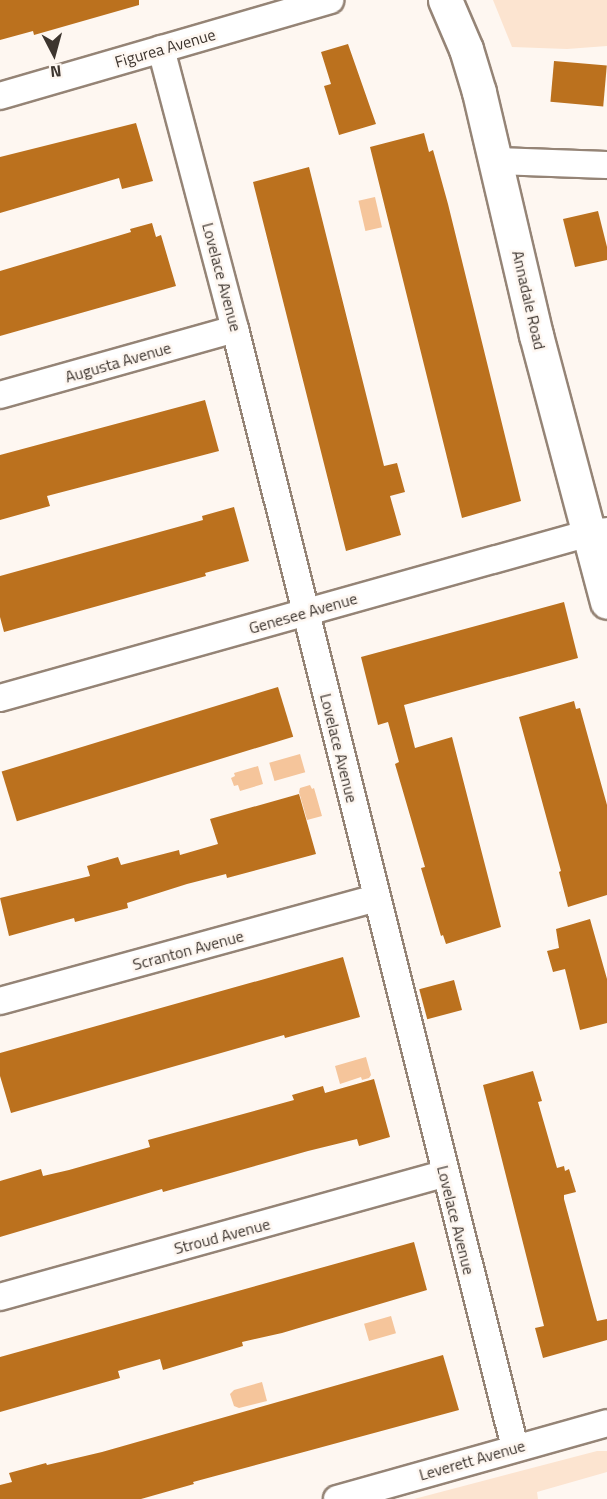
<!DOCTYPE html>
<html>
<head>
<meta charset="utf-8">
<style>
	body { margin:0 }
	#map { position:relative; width:607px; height:1499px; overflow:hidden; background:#fef7f1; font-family:"Titillium Web",sans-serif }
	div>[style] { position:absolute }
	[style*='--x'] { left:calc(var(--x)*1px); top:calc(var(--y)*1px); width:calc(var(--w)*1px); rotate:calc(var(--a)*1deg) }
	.green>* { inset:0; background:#fce4d0 }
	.water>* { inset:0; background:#f5c59b; transform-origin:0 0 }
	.building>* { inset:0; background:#bb711e; transform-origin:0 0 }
	.roads { filter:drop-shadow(2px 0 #958476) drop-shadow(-2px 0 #958476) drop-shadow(0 2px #958476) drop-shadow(0 -2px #958476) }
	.minor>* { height:26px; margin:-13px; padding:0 13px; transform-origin:13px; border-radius:13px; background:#fff }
	.tertiary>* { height:33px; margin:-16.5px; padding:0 16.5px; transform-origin:16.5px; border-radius:16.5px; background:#fff }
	span { translate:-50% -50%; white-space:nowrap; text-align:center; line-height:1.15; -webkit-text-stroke:5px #fef7f1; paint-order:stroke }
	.street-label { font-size:16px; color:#3d352f }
	.north { position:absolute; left:24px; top:24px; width:60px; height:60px; -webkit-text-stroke:4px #fef7f1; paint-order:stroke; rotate:174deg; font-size:16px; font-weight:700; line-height:24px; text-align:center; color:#3d352f }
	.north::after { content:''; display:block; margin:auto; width:21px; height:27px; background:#3d352f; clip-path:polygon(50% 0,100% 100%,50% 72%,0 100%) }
</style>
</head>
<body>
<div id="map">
	<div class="green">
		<i style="clip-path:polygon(493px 0,607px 0,607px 46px,567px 49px,512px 47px)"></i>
		<i style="clip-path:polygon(597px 1451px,607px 1451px,607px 1472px,537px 1492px,538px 1499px,414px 1499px)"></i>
	</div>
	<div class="water">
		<i style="left:375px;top:197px;width:31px;height:17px;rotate:77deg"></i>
		<i style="left:300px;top:754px;width:19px;height:32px;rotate:74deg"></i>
		<i style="clip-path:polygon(258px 766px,263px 784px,240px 791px,238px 785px,234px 786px,231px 778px,235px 776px,234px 773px)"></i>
		<i style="clip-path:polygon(310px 785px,312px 789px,314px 788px,322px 816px,307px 820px,299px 792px,300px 788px)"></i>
		<i style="clip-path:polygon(366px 1057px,371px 1075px,369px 1078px,362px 1080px,361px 1077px,340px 1084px,335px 1066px)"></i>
		<i style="left:391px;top:1316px;width:18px;height:28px;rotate:74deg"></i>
		<i style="clip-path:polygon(262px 1382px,267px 1401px,239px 1408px,234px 1406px,230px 1394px,234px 1390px)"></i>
	</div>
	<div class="building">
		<i style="clip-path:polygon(0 0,139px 0,139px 5px,34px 35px,33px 31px,0 40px)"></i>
		<i style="clip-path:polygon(348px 44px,376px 124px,339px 135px,324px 86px,331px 84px,321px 52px)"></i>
		<i style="left:554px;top:61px;width:53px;height:41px;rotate:5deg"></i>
		<i style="clip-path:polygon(136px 123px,153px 181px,122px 189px,119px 178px,0 213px,0 157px)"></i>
		<i style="clip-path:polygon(424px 133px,429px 152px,433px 150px,448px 204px,521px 501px,462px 518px,370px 147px)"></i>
		<i style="clip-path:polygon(309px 167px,384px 466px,397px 463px,405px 492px,390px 496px,401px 535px,346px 551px,253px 182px)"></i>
		<i style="clip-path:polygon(598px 211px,607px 247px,607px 260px,575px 267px,563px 219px)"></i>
		<i style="clip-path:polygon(152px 223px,156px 237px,161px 235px,176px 286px,0 336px,0 271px,131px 232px,130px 229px)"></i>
		<i style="clip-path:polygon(205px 400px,219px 451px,47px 496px,50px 506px,0 520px,0 455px)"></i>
		<i style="clip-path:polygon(234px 507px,249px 561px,205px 573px,206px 576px,4px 632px,0 617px,0 576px,203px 520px,202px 516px)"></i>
		<i style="clip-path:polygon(564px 602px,578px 658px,404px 705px,415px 748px,452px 737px,501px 927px,446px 944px,443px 935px,441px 936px,421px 868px,425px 867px,395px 764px,399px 762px,388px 722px,378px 725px,361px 657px)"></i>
		<i style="left:278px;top:687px;width:52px;height:289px;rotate:73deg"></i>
		<i style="clip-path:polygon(574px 701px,576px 709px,580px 708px,607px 805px,607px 895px,568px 907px,559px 872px,561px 871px,519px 717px)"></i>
		<i style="clip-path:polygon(299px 794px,316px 854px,227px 878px,226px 874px,187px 884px,127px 903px,128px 908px,75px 922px,74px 918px,9px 936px,0 898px,90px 876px,87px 866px,118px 857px,121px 865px,179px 850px,180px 855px,218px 844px,210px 819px)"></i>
		<i style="clip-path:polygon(590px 919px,607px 979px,607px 1023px,580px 1030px,565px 969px,553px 972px,547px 951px,559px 948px,556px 929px)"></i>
		<i style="clip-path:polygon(343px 957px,360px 1017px,285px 1038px,284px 1035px,11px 1113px,0 1076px,0 1053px)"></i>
		<i style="left:454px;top:980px;width:31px;height:36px;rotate:75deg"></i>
		<i style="clip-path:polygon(533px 1071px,542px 1101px,538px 1102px,557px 1168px,564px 1166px,565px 1171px,569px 1169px,576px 1192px,564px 1195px,564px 1199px,597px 1321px,607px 1319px,607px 1340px,543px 1358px,535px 1328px,544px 1326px,483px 1085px)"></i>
		<i style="clip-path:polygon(374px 1079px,390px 1137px,359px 1146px,357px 1139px,308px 1151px,163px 1192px,162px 1189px,0 1237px,0 1181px,41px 1169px,43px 1176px,69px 1170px,150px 1147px,148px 1140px,294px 1100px,292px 1095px,323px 1086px,325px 1093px)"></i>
		<i style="clip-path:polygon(414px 1242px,427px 1290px,282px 1333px,242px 1342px,243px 1346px,163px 1370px,160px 1359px,118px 1371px,120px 1378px,0 1412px,0 1357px)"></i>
		<i style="clip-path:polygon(443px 1355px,459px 1410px,193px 1482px,194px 1484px,141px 1499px,0 1499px,0 1485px,12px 1482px,9px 1473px,46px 1463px,47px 1465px,102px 1452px)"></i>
	</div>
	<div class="roads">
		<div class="minor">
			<i style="--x:161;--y:49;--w:290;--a:75.2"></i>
			<i style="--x:235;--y:329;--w:1153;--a:75.95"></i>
			<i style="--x:0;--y:96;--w:344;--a:-16.2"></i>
			<i style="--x:497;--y:161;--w:110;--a:2.1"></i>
			<i style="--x:0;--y:395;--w:244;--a:-15.7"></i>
			<i style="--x:0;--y:698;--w:612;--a:-15.65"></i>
			<i style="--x:589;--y:533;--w:18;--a:-6"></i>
			<i style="--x:0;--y:1001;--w:390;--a:-15.3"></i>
			<i style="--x:0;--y:1297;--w:461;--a:-15.5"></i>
			<i style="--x:337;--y:1499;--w:280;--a:-15.7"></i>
		</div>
		<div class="tertiary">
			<i style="--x:445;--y:0;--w:53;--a:66.8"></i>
			<i style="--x:466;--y:49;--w:45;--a:73.2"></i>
			<i style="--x:479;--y:92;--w:250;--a:76.8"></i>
			<i style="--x:536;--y:335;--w:276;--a:75.1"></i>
		</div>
	</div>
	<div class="street-label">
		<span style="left:165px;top:48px;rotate:-16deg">Figurea Avenue</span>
		<span style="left:222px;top:277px;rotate:75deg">Lovelace Avenue</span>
		<span style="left:529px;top:300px;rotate:77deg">Annadale Road</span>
		<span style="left:118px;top:362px;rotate:-16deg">Augusta Avenue</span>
		<span style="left:303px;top:613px;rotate:-16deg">Genesee Avenue</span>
		<span style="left:339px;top:748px;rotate:76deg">Lovelace Avenue</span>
		<span style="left:188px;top:950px;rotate:-15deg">Scranton Avenue</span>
		<span style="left:456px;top:1220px;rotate:76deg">Lovelace Avenue</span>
		<span style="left:222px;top:1236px;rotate:-15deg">Stroud Avenue</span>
		<span style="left:472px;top:1460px;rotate:-16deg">Leverett Avenue</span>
	</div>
	<div class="north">N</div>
</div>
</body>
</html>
